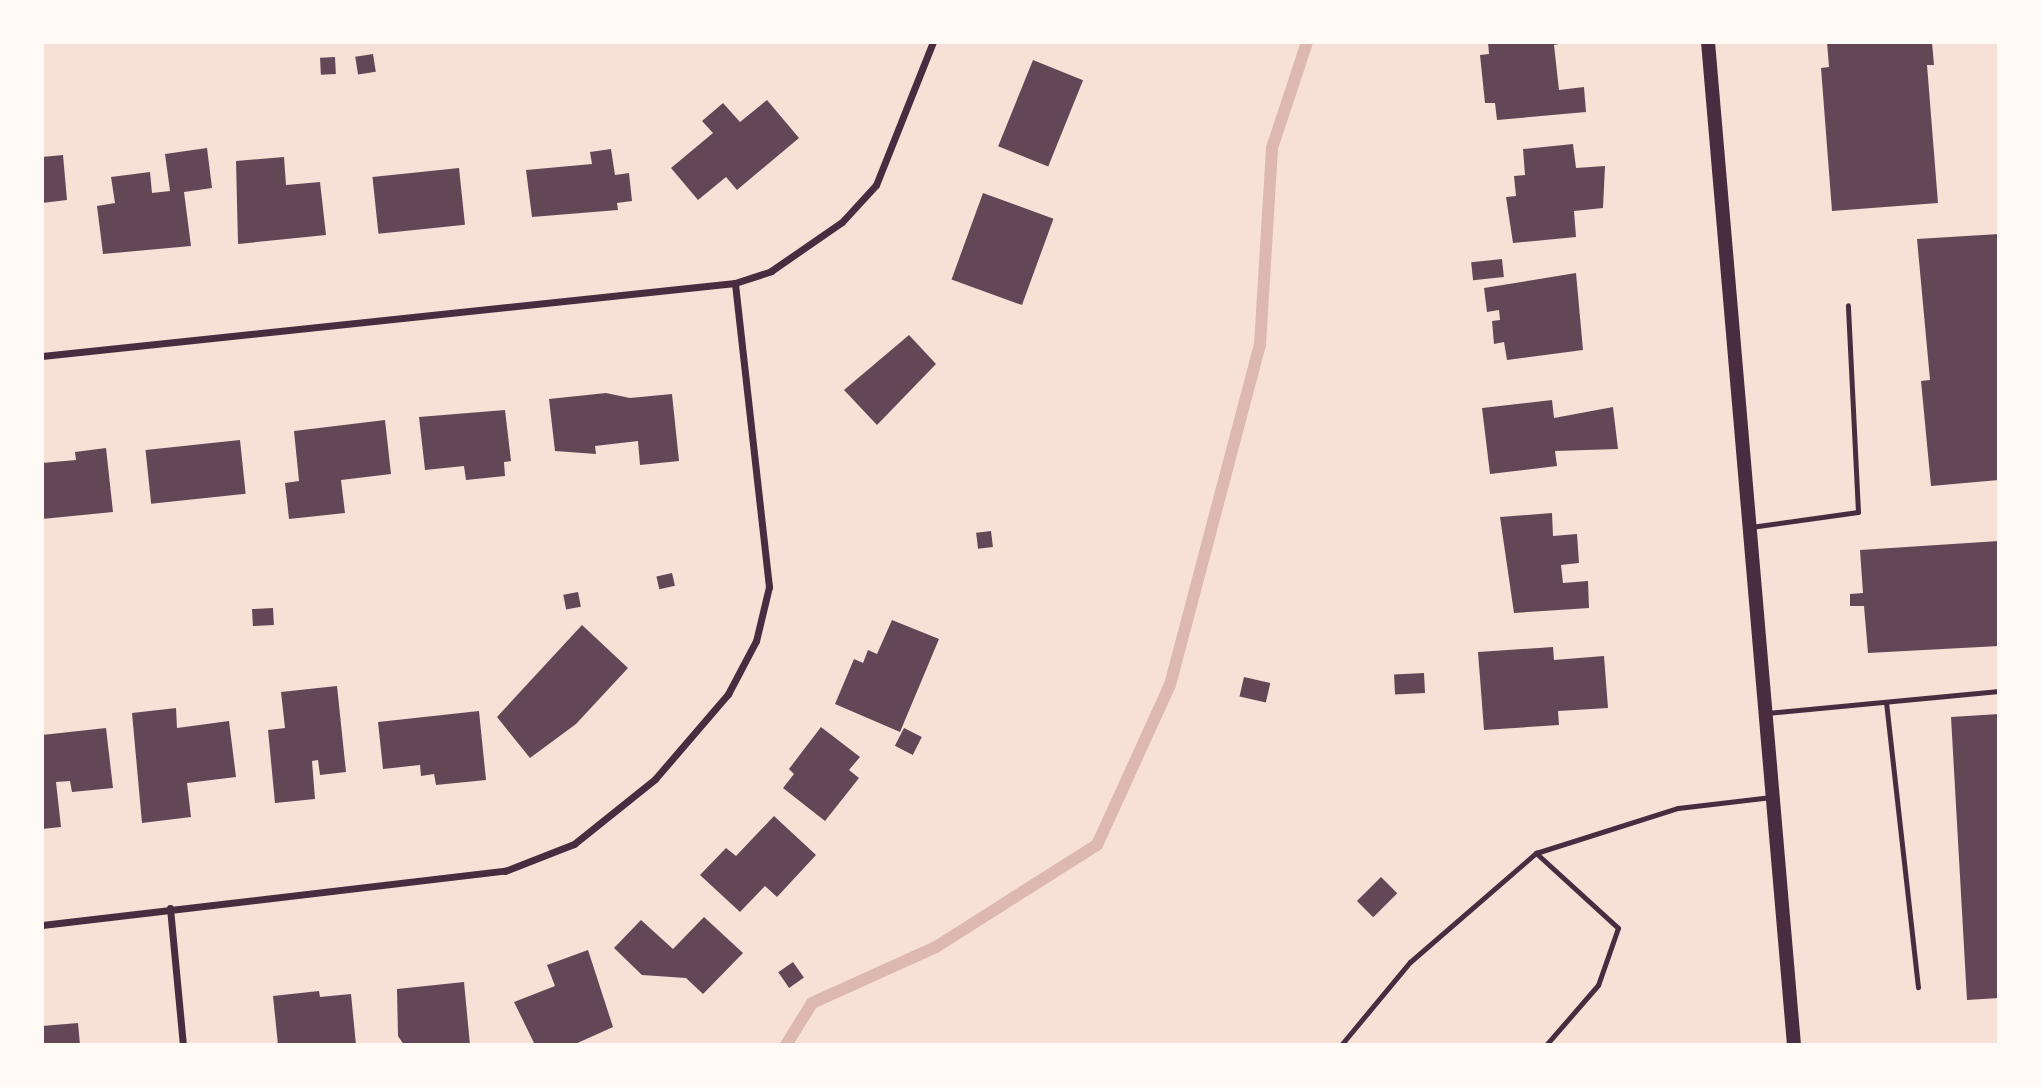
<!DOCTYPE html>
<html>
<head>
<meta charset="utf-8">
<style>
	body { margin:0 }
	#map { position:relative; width:2041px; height:1087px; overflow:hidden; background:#f7e1d7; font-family:Cabin,sans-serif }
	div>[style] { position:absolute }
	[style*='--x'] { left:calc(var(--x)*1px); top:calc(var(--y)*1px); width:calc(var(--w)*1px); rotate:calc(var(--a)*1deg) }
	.stream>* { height:12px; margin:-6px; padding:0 6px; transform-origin:6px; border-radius:6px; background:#dcb8b0 }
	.building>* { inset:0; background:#644757; transform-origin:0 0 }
	.service>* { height:5px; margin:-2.5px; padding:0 2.5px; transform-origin:2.5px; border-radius:2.5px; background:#4a2c40 }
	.minor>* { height:7px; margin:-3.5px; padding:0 3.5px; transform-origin:3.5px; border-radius:3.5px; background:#4a2c40 }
	.secondary>* { height:14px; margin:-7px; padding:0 7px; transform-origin:7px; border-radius:7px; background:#4a2c40 }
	span { translate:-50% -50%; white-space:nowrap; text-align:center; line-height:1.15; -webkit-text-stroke:5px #fffaf5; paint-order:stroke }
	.frame { position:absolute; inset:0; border:44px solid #fffaf5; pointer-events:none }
</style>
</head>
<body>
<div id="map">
	<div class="stream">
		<i style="--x:786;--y:1045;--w:49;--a:-58.2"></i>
		<i style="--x:812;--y:1003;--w:136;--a:-24.3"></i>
		<i style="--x:936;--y:947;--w:191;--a:-32.4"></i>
		<i style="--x:1097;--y:845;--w:176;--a:-65.5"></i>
		<i style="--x:1170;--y:685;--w:352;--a:-75.2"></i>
		<i style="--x:1260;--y:345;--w:197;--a:-86.5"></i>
		<i style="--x:1272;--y:148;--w:112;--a:-71.7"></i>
	</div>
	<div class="building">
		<i style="clip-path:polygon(1488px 42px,1567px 42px,1554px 45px,1559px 90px,1584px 87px,1586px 112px,1497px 120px,1495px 103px,1485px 103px,1480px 55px,1489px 54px)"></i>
		<i style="clip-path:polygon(1827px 42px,1932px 42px,1934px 65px,1927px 65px,1938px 203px,1832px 211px,1821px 68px,1829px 67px)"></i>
		<i style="left:373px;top:54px;width:18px;height:18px;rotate:81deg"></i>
		<i style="left:335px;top:57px;width:17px;height:15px;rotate:87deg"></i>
		<i style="left:1033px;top:60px;width:54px;height:93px;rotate:22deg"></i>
		<i style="clip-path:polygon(767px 100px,799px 138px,737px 190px,726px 177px,698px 200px,671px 168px,713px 133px,702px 121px,723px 103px,740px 122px)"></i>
		<i style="clip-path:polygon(1573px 144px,1576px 168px,1605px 166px,1603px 208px,1574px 211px,1576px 237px,1513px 243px,1506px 197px,1516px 196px,1514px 176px,1525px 175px,1523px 149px)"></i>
		<i style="clip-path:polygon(207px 148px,212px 188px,184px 192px,191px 246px,103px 254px,97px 206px,115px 203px,111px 177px,150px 172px,152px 193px,170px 191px,165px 154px)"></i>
		<i style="clip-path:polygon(611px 149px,615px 175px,629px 173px,632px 201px,617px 203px,618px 210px,532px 217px,526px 170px,592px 164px,590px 152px)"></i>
		<i style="clip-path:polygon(63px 155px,67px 200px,42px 203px,42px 157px)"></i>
		<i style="clip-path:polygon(284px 157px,286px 185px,320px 182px,326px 235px,238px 244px,236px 161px)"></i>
		<i style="left:459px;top:168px;width:57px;height:87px;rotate:84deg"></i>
		<i style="left:983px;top:193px;width:75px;height:92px;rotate:20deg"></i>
		<i style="clip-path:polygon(1999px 234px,1999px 480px,1931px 486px,1921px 381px,1930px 380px,1917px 239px)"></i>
		<i style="left:1502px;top:259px;width:18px;height:31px;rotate:84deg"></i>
		<i style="clip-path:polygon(1576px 273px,1583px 350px,1507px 360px,1504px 342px,1494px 344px,1492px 321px,1500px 320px,1499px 310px,1487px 312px,1484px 288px)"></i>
		<i style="clip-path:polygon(909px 335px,936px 364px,877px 425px,844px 390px)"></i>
		<i style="clip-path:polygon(606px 393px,630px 398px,672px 394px,679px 461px,640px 465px,638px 441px,595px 446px,596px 454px,555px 451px,549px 399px)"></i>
		<i style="clip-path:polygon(1552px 400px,1554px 418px,1613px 407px,1618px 449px,1555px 451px,1557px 466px,1490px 474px,1482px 408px)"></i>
		<i style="clip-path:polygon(505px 410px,511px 461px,504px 462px,505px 476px,466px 480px,464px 466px,425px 470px,419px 417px)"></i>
		<i style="clip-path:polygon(385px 420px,391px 474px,341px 480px,345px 513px,289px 519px,285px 483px,299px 481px,294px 431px)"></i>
		<i style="left:240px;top:440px;width:54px;height:95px;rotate:84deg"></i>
		<i style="clip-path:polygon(106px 448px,113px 512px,42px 519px,42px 463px,76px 460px,75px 452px)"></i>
		<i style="clip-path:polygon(1552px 513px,1553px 536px,1577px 534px,1579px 563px,1561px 565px,1563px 583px,1588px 581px,1589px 608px,1514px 613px,1500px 517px)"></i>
		<i style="left:991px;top:531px;width:16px;height:15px;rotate:83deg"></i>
		<i style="clip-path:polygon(1999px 541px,1999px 646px,1868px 653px,1864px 606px,1850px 606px,1850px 594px,1863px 593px,1860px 550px)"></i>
		<i style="left:672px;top:573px;width:13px;height:16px;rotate:77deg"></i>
		<i style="left:578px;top:592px;width:15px;height:15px;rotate:79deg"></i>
		<i style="left:273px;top:608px;width:17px;height:21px;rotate:87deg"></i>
		<i style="clip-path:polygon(892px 620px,939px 639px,900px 732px,835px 704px,854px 659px,863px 663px,868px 650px,877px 654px)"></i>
		<i style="clip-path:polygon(582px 625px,628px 668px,576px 724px,530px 758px,497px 717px)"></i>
		<i style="clip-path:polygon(1553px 647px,1554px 660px,1604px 656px,1608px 708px,1558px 711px,1559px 725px,1484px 730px,1478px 652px)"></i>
		<i style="left:1424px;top:673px;width:20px;height:30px;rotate:87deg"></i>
		<i style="left:1244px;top:677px;width:27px;height:20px;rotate:13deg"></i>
		<i style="clip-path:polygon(337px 686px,346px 772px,320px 775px,318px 760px,312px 761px,315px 799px,275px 803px,268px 730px,285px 728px,281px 692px)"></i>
		<i style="clip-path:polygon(176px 708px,177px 728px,229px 721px,236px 777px,187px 783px,191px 817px,142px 823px,132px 713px)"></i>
		<i style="clip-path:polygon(479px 711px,486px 780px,436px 785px,434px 774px,421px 776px,420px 765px,383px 769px,378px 722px)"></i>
		<i style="clip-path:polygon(1999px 714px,1999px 998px,1967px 1000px,1951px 717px)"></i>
		<i style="clip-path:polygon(821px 727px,860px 757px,849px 770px,859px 778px,825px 821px,783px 788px,794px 774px,789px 769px)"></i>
		<i style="clip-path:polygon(106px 728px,113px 788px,72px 792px,70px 781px,56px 782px,61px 827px,42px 829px,42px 735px)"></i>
		<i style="left:904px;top:728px;width:20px;height:20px;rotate:27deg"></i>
		<i style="clip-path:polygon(774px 816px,816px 855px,777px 897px,765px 886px,740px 912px,700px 875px,726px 848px,736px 856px)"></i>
		<i style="left:1381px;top:877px;width:23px;height:34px;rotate:45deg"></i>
		<i style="clip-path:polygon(704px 917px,743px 953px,703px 994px,686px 978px,642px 975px,614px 948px,641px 920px,673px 949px)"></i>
		<i style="clip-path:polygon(588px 950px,613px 1027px,573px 1045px,535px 1045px,514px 1002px,555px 986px,547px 965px)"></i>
		<i style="left:793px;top:962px;width:19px;height:18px;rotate:55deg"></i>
		<i style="clip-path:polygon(464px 982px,470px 1045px,404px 1045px,398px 1036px,397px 989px)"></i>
		<i style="clip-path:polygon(319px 991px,320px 997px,351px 994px,356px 1045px,278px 1045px,273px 996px)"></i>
		<i style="clip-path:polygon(78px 1023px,80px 1045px,42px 1045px,42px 1026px)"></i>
	</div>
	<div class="service">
		<i style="--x:1751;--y:527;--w:108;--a:-8"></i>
		<i style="--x:1858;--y:512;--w:207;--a:-92.8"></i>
		<i style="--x:1886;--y:702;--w:287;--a:83.6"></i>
		<i style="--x:1767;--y:713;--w:233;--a:-5.4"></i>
		<i style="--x:1536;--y:853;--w:111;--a:42.4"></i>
		<i style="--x:1618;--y:928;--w:60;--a:109.3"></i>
		<i style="--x:1598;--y:985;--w:79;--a:130.9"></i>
		<i style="--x:1341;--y:1045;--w:108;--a:-50.3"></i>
		<i style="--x:1410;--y:962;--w:167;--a:-40.9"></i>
		<i style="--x:1536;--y:853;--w:149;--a:-17.6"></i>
		<i style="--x:1678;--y:808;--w:94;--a:-6.7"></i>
	</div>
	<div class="minor">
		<i style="--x:42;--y:356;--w:697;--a:-6.01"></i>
		<i style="--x:735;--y:283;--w:38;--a:-18"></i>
		<i style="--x:771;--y:271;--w:86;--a:-34.6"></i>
		<i style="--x:842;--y:222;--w:50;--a:-47.4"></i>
		<i style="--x:876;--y:185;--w:154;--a:-68.3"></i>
		<i style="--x:170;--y:908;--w:138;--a:84.6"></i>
		<i style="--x:42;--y:925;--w:466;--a:-6.7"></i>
		<i style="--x:505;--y:871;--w:74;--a:-21.4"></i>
		<i style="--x:574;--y:844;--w:104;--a:-38.7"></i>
		<i style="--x:655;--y:779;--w:112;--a:-49.3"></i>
		<i style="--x:728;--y:694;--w:60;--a:-62.2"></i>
		<i style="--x:756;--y:641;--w:56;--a:-76.5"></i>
		<i style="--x:769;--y:587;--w:306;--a:-96.4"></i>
	</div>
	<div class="secondary">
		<i style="--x:1708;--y:42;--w:1007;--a:85.1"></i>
	</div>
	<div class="frame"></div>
</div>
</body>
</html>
